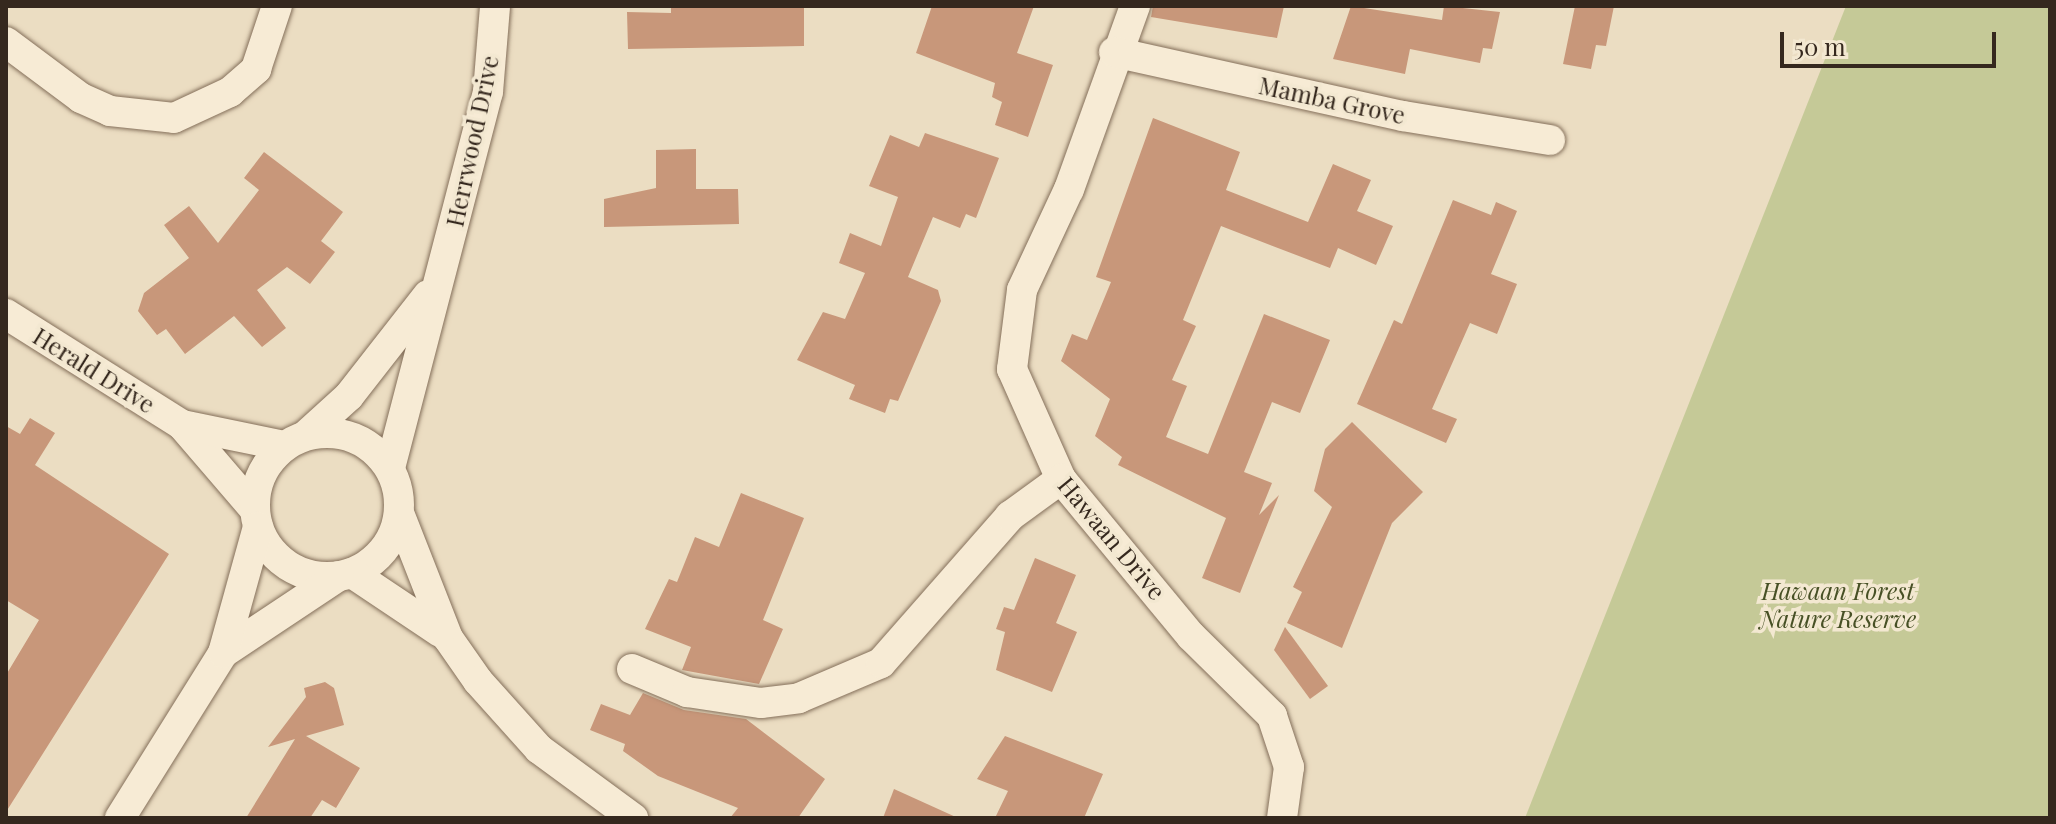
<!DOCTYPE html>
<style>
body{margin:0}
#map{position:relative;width:2056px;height:824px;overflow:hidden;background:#ebddc2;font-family:"Playfair Display",serif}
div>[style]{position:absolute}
.green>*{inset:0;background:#c5c997}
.building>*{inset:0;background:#c8977a}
.roads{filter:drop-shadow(0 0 2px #846f5a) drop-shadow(0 0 2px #846f5a)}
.minor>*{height:30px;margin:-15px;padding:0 15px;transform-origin:15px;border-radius:15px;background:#f7ebd5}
.minor>.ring{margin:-15px;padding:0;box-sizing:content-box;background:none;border:30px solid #f7ebd5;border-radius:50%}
span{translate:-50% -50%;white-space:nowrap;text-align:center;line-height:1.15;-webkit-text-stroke:7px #f3e8d1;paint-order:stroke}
.street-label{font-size:24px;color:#35281e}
.park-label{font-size:24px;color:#475025;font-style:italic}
.frame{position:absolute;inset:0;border:8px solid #35281e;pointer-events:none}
.scale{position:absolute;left:1780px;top:32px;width:216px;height:36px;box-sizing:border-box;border:4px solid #35281e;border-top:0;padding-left:10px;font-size:24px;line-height:28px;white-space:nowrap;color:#35281e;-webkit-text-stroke:6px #f3e8d1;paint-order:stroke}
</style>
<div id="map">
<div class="green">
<i style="clip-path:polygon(1846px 6px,2050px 6px,2050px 818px,1525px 818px)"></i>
</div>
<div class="building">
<i style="clip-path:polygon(671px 6px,804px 7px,804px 46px,628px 49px,627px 12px,671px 13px)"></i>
<i style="clip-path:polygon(932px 6px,1034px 6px,1017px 53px,1053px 65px,1028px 137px,995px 125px,1002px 102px,992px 97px,995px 83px,916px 53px)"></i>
<i style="clip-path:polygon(1153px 6px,1284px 6px,1277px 38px,1151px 17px)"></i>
<i style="clip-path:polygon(1351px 6px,1442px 20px,1444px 6px,1500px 12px,1492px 49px,1483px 48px,1480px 63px,1410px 49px,1405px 74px,1333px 59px)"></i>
<i style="clip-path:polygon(1575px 6px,1614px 6px,1606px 46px,1596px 45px,1591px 69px,1563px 64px)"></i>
<i style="clip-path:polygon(1153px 118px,1240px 152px,1226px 190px,1308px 222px,1333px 164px,1371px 180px,1357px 211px,1393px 226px,1376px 265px,1338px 248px,1330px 268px,1221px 226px,1183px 320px,1196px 326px,1172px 380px,1187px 386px,1166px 437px,1208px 454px,1264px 314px,1330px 340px,1300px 413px,1272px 402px,1244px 472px,1272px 483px,1259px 515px,1279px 495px,1240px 593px,1202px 578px,1226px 518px,1118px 465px,1122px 457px,1095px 436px,1110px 399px,1061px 361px,1072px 334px,1087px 340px,1111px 282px,1096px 277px)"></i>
<i style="clip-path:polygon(925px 133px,999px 158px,976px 218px,966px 214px,960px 228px,933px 217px,908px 277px,938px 290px,941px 301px,898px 401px,890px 399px,885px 413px,849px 399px,855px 385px,797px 360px,823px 312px,845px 319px,865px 273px,839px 263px,850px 233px,881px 246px,898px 197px,869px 186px,890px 135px,919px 147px)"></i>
<i style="clip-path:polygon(696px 149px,696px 189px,738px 189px,739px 224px,604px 227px,604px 199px,656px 188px,656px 150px)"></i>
<i style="clip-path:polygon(264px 152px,343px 212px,321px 241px,335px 252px,310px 284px,287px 267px,257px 290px,286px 328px,262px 347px,234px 316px,185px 354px,166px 329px,157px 335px,138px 311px,144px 293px,189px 258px,164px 225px,189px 206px,218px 243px,259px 190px,244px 178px)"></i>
<i style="clip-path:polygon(1453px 200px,1491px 215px,1496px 202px,1517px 211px,1491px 274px,1517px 284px,1497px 334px,1470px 323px,1432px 409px,1457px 419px,1446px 443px,1357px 404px,1394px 320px,1402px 324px)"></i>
<i style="clip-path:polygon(30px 418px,55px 433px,35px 465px,169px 554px,6px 812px,6px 675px,39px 620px,6px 600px,6px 426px,20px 434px)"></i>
<i style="clip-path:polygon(1352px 422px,1423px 492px,1392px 523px,1342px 648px,1287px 623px,1302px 592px,1293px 587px,1332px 507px,1314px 491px,1325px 449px)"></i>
<i style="clip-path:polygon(741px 493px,804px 518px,763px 620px,783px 629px,759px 684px,682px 670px,691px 647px,645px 629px,669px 579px,677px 582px,695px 537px,719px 547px)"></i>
<i style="clip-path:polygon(1035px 558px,1076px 575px,1056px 623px,1077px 632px,1052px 692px,996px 670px,1005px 632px,996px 629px,1004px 607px,1014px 610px)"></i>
<i style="clip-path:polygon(1285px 627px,1328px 686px,1310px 699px,1274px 650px)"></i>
<i style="clip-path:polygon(325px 682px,334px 688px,344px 725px,306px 736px,360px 768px,336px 808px,322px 800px,310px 818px,246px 818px,295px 739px,268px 747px,306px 697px,304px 688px)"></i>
<i style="clip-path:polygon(643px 693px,684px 710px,746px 719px,825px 779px,798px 818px,730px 818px,738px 808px,658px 776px,623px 751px,625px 744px,590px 730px,601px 704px,630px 715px)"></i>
<i style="clip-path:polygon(1005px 736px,1103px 774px,1084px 818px,995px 818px,1008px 791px,977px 779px)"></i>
<i style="clip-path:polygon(894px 789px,958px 818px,883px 818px)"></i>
</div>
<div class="roads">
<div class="minor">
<i style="left:1135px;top:6px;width:195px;rotate:109.8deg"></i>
<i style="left:1069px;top:189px;width:111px;rotate:115deg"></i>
<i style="left:1022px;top:290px;width:80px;rotate:97.2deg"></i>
<i style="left:1012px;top:369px;width:120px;rotate:66deg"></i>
<i style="left:1061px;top:479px;width:204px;rotate:50.4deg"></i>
<i style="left:1191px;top:636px;width:114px;rotate:44.6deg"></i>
<i style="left:1272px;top:716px;width:54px;rotate:71.6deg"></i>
<i style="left:1289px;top:767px;width:51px;rotate:97.8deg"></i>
<i style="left:6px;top:42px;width:94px;rotate:36.7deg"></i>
<i style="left:81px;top:98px;width:32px;rotate:24deg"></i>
<i style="left:110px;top:111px;width:64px;rotate:6.2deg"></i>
<i style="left:174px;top:118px;width:62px;rotate:-24.9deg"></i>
<i style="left:230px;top:92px;width:35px;rotate:-41deg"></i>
<i style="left:256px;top:69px;width:66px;rotate:-71.6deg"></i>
<i style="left:1114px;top:52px;width:296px;rotate:12.5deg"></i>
<i style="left:1403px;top:116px;width:149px;rotate:9.3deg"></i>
<i style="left:6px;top:314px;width:208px;rotate:32.2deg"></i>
<i style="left:182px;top:425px;width:112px;rotate:49.3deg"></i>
<i style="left:182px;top:425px;width:104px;rotate:11.6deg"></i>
<i class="ring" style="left:255px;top:433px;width:114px;height:114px"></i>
<i style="left:306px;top:435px;width:58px;rotate:-42.2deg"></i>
<i style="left:349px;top:396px;width:128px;rotate:-52deg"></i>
<i style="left:390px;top:468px;width:389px;rotate:-75.4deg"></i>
<i style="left:488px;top:92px;width:86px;rotate:-85.3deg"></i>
<i style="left:399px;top:513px;width:134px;rotate:68.6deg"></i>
<i style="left:448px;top:638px;width:52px;rotate:55.1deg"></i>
<i style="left:478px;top:681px;width:91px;rotate:48.1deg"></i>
<i style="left:539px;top:749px;width:117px;rotate:36.3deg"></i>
<i style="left:352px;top:573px;width:106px;rotate:33.8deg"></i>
<i style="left:223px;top:653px;width:139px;rotate:-33.6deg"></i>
<i style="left:632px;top:669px;width:60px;rotate:22.7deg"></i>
<i style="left:687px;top:692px;width:75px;rotate:8.5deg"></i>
<i style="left:761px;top:703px;width:38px;rotate:-7deg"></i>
<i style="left:799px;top:698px;width:89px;rotate:-23.1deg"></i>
<i style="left:881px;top:663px;width:196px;rotate:-48.7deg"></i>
<i style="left:1010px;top:516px;width:63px;rotate:-36deg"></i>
<i style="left:120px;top:818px;width:195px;rotate:-58deg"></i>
<i style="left:223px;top:653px;width:131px;rotate:-74.5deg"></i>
</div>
</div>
<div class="street-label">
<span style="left:1332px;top:100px;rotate:12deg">Mamba Grove</span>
<span style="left:472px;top:141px;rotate:-78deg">Herrwood Drive</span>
<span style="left:94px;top:370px;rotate:32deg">Herald Drive</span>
<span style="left:1112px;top:538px;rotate:50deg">Hawaan Drive</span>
</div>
<div class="park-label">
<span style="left:1838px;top:605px">Hawaan Forest<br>Nature Reserve</span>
</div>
<div class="frame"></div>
<div class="scale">50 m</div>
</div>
